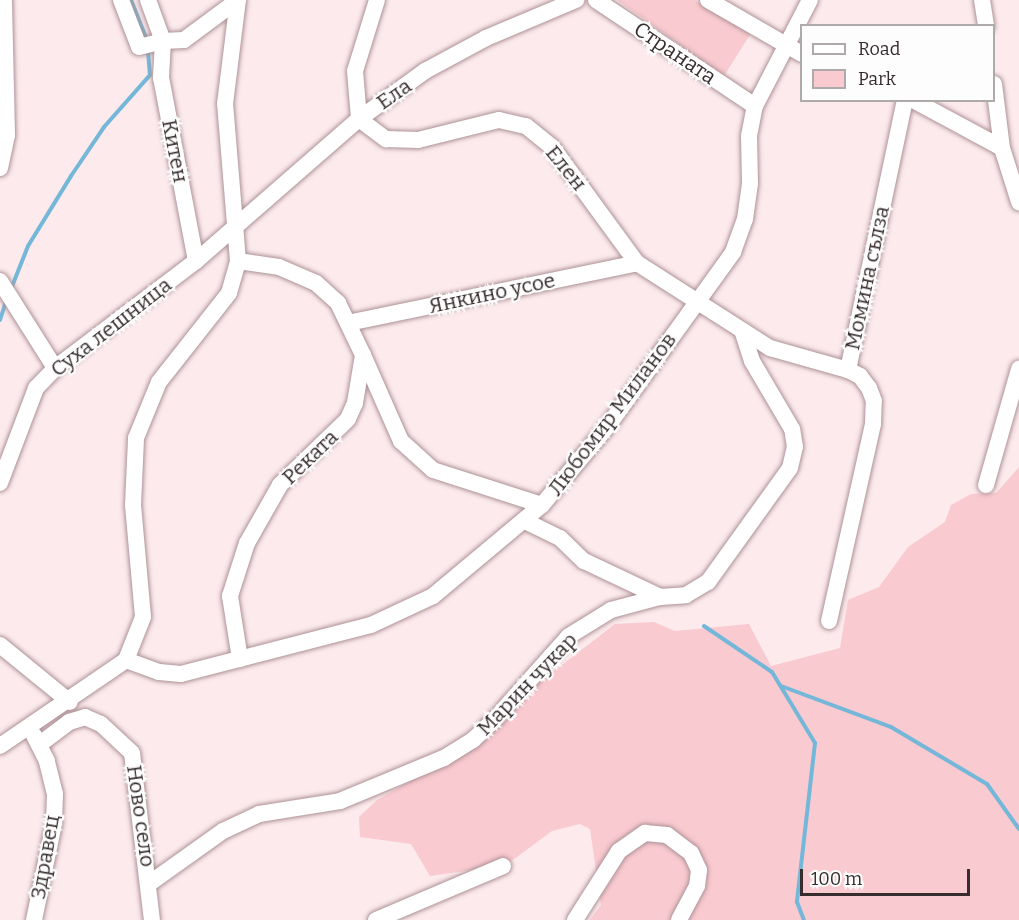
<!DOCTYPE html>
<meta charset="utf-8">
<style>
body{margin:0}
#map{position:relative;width:1019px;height:920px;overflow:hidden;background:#fceaec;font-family:Bitter,serif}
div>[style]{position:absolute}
.green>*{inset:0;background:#f9cad0}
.stream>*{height:4px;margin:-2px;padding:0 2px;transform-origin:2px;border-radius:2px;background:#74b7d8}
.roads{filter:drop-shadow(0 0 2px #ad9296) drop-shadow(0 0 2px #ad9296)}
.minor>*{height:16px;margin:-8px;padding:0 8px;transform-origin:8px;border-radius:8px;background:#fff}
span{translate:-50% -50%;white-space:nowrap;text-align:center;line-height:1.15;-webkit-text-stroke:4.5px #fdfdfd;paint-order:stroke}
.street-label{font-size:21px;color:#372d2e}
.legend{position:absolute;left:800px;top:24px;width:195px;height:78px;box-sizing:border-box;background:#fdfdfd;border:2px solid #aeaaaa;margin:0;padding:8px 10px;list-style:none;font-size:18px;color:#372d2e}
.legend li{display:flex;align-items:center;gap:12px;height:30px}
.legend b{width:30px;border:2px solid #aeaaaa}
.scale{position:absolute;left:800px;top:869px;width:170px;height:27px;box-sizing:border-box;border:3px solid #372d2e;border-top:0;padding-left:8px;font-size:18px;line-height:21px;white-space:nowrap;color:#372d2e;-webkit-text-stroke:4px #fdfdfd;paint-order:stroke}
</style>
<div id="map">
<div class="green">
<i style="clip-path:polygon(617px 0,695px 0,751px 33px,724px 76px)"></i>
<i style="clip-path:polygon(1019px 467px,1019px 920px,590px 920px,601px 905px,590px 829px,580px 824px,552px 831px,506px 865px,430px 876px,411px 844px,360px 837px,359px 817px,377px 800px,472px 746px,524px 694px,615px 624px,654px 622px,675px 631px,749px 624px,771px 666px,840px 648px,848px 600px,879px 587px,908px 547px,945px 522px,951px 505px,971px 494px,996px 493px)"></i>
</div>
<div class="stream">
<i style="left:131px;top:0;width:43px;rotate:68.2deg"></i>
<i style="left:11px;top:289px;width:46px;rotate:-68.4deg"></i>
<i style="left:28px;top:246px;width:82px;rotate:-58.4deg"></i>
<i style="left:71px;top:176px;width:59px;rotate:-56deg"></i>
<i style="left:104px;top:127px;width:69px;rotate:-48.5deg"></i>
<i style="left:150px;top:75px;width:24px;rotate:-95deg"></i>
<i style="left:0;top:320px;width:20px;rotate:-72deg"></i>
<i style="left:704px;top:626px;width:82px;rotate:34.1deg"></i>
<i style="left:772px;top:672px;width:83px;rotate:58.8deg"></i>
<i style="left:815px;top:743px;width:160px;rotate:96.5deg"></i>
<i style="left:797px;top:902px;width:19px;rotate:69deg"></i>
<i style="left:781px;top:686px;width:117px;rotate:20.4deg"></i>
<i style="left:891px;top:727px;width:112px;rotate:30.7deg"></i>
<i style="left:987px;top:784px;width:55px;rotate:54.6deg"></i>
</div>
<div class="roads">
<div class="minor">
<i style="left:121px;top:0;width:50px;rotate:69deg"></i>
<i style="left:139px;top:47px;width:25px;rotate:-14deg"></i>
<i style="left:163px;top:41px;width:44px;rotate:-110.1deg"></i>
<i style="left:377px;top:0;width:74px;rotate:107.2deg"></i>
<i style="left:355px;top:71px;width:48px;rotate:85.2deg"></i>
<i style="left:359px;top:119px;width:34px;rotate:37deg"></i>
<i style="left:386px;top:139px;width:32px;rotate:2deg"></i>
<i style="left:418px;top:140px;width:83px;rotate:-13.9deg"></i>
<i style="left:499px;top:120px;width:28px;rotate:13deg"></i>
<i style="left:526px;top:126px;width:33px;rotate:39deg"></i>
<i style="left:552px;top:147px;width:144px;rotate:53.8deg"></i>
<i style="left:637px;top:263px;width:158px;rotate:32.6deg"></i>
<i style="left:770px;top:348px;width:81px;rotate:15.8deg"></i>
<i style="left:596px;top:0;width:191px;rotate:33.7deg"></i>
<i style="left:708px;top:0;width:108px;rotate:29.9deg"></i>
<i style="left:982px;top:0;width:26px;rotate:81deg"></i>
<i style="left:994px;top:84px;width:64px;rotate:82.9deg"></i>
<i style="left:1002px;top:148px;width:57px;rotate:72.5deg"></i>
<i style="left:913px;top:100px;width:101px;rotate:28.3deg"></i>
<i style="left:0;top:168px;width:34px;rotate:-78deg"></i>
<i style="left:7px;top:135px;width:135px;rotate:-91.3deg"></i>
<i style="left:196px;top:261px;width:186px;rotate:-100.8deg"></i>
<i style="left:161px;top:78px;width:37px;rotate:-87deg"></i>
<i style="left:163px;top:41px;width:21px;rotate:-3deg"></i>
<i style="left:184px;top:40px;width:67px;rotate:-36.5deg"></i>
<i style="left:238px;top:261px;width:41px;rotate:8.3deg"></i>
<i style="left:279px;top:267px;width:40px;rotate:23.4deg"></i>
<i style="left:316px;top:283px;width:30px;rotate:42deg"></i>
<i style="left:338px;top:303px;width:58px;rotate:64.3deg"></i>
<i style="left:363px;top:355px;width:49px;rotate:99.5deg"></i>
<i style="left:355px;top:403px;width:17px;rotate:114deg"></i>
<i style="left:348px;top:419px;width:95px;rotate:135.9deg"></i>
<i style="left:280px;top:485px;width:67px;rotate:119.6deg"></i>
<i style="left:247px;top:543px;width:56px;rotate:107.8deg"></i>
<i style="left:230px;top:596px;width:64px;rotate:81deg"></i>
<i style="left:0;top:281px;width:103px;rotate:57.7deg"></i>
<i style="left:348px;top:323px;width:295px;rotate:-11.7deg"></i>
<i style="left:363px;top:355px;width:94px;rotate:66.2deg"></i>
<i style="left:401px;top:441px;width:43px;rotate:42.2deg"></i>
<i style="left:433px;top:470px;width:114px;rotate:17.8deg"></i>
<i style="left:0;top:483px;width:102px;rotate:-69.2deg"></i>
<i style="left:36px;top:388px;width:28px;rotate:-46deg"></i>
<i style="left:55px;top:368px;width:177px;rotate:-37.2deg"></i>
<i style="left:196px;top:261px;width:216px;rotate:-41.1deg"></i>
<i style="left:359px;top:119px;width:82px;rotate:-36deg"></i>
<i style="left:425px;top:71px;width:69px;rotate:-28.4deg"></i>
<i style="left:486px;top:38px;width:98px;rotate:-22.9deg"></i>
<i style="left:986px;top:485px;width:121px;rotate:-74.1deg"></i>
<i style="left:525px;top:521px;width:39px;rotate:26deg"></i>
<i style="left:560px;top:538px;width:33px;rotate:44deg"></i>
<i style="left:584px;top:561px;width:84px;rotate:25.3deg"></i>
<i style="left:829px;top:621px;width:202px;rotate:-77.4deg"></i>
<i style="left:873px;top:424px;width:23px;rotate:-88deg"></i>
<i style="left:874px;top:401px;width:14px;rotate:-111deg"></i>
<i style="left:869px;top:388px;width:15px;rotate:-127deg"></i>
<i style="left:860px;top:376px;width:13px;rotate:-153deg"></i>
<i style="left:848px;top:370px;width:276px;rotate:-78.1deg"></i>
<i style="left:0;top:645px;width:90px;rotate:39.2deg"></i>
<i style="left:126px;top:660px;width:35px;rotate:20deg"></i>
<i style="left:159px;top:672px;width:22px;rotate:5deg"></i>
<i style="left:181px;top:674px;width:196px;rotate:-14.5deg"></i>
<i style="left:371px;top:625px;width:68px;rotate:-25.1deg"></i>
<i style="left:433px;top:596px;width:142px;rotate:-39.9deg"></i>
<i style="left:542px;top:505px;width:102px;rotate:-50.2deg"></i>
<i style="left:607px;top:427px;width:216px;rotate:-54.2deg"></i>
<i style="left:733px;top:252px;width:35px;rotate:-70deg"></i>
<i style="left:745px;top:219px;width:36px;rotate:-82deg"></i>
<i style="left:750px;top:183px;width:47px;rotate:-91.2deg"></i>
<i style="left:749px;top:136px;width:31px;rotate:-79deg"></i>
<i style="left:755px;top:106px;width:119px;rotate:-62.6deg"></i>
<i style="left:40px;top:744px;width:36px;rotate:-37deg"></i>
<i style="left:69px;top:722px;width:17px;rotate:-17deg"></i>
<i style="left:85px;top:717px;width:17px;rotate:24deg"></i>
<i style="left:101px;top:724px;width:42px;rotate:43.1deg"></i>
<i style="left:132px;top:753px;width:168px;rotate:83.2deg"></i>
<i style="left:0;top:746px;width:153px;rotate:-34.3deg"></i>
<i style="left:126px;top:660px;width:46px;rotate:-68.4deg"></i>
<i style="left:143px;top:617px;width:112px;rotate:-95.1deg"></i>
<i style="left:133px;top:505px;width:67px;rotate:-87.4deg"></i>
<i style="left:136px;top:438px;width:61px;rotate:-67.7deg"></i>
<i style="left:159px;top:382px;width:113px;rotate:-51.8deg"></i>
<i style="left:229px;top:293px;width:33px;rotate:-74deg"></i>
<i style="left:238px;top:261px;width:158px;rotate:-94.7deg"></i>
<i style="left:225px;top:104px;width:105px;rotate:-82.9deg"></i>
<i style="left:150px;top:883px;width:90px;rotate:-35.5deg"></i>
<i style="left:223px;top:831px;width:40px;rotate:-25deg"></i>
<i style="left:259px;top:814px;width:82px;rotate:-9.1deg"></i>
<i style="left:340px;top:801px;width:113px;rotate:-22.5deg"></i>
<i style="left:444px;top:758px;width:34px;rotate:-32deg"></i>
<i style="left:473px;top:740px;width:30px;rotate:-44deg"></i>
<i style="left:495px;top:719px;width:111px;rotate:-48.3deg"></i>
<i style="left:569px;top:636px;width:49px;rotate:-31.8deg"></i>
<i style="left:611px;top:610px;width:51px;rotate:-14.9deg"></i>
<i style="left:660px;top:597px;width:26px;rotate:-4deg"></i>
<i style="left:686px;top:595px;width:26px;rotate:-31deg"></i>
<i style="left:708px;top:582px;width:140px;rotate:-54.3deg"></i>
<i style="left:790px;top:468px;width:22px;rotate:-77deg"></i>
<i style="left:795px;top:447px;width:18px;rotate:-99deg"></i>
<i style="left:792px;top:429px;width:79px;rotate:-120.5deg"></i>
<i style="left:752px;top:361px;width:32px;rotate:-108deg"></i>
<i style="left:34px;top:920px;width:99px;rotate:-78.3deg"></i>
<i style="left:54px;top:823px;width:29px;rotate:-88deg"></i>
<i style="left:55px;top:794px;width:34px;rotate:-104deg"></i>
<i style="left:47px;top:761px;width:29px;rotate:-117deg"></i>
<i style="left:376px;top:920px;width:138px;rotate:-23deg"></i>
<i style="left:575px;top:920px;width:82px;rotate:-57.5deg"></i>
<i style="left:619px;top:851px;width:32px;rotate:-35deg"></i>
<i style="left:645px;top:833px;width:22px;rotate:5deg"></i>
<i style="left:667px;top:835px;width:30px;rotate:37deg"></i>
<i style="left:691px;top:853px;width:19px;rotate:65deg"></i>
<i style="left:699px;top:870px;width:16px;rotate:97deg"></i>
<i style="left:697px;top:886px;width:38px;rotate:118deg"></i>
</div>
</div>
<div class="street-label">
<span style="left:675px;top:53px;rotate:34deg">Страната</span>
<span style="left:394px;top:94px;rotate:-35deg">Ела</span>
<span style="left:175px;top:151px;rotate:79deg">Китен</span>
<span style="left:566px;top:168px;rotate:51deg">Елен</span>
<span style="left:867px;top:278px;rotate:-78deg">Момина сълза</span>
<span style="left:492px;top:293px;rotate:-12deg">Янкино усое</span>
<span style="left:111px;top:327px;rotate:-38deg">Суха лешница</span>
<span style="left:612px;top:414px;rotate:-53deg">Любомир Миланов</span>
<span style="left:310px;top:457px;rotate:-44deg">Реката</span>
<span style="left:527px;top:684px;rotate:-46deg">Марин чукар</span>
<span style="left:141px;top:816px;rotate:82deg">Ново село</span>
<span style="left:45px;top:857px;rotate:-80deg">Здравец</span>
</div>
<ul class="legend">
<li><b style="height:8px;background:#fff"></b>Road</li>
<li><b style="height:16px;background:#f9cad0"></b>Park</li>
</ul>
<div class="scale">100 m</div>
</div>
